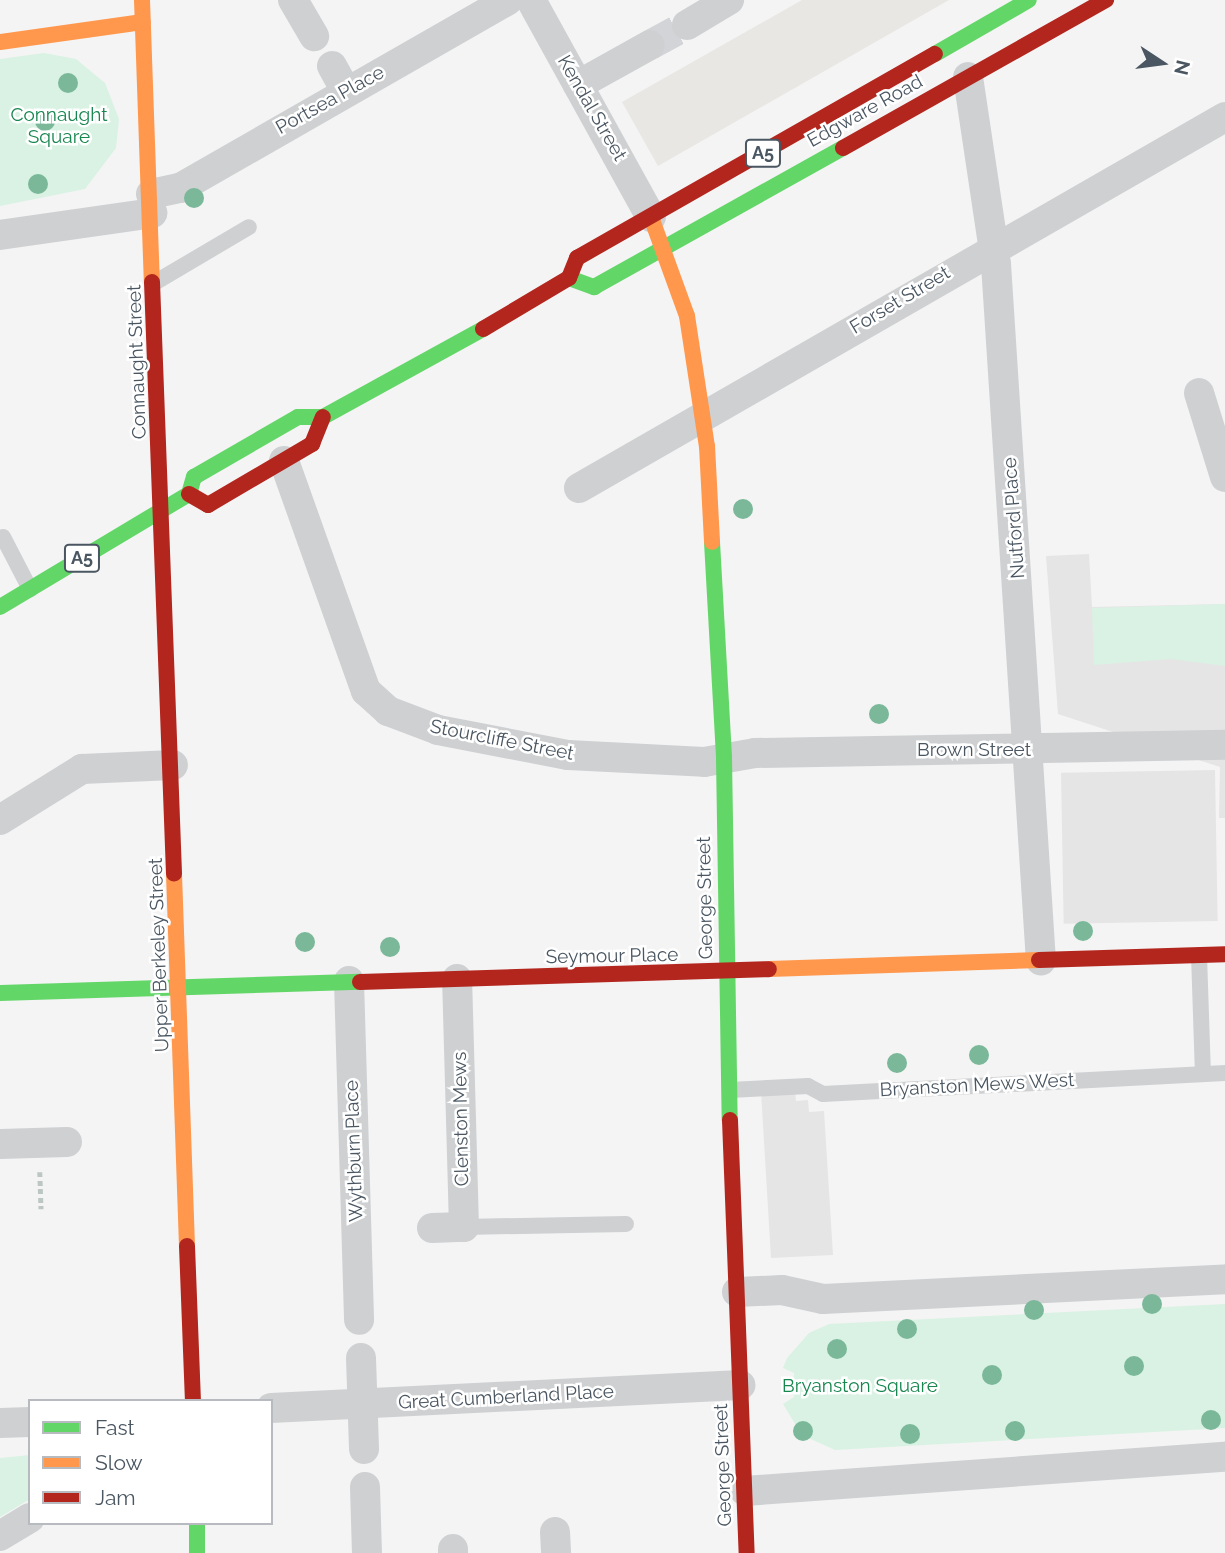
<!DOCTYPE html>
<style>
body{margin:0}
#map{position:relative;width:1225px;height:1553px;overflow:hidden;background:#f4f4f4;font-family:Raleway,sans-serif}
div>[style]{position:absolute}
.commercial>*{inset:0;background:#e8e7e3}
.education>*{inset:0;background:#e6e5e6;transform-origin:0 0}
.green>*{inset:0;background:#d9f2e3}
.street-tunnel>*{height:30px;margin-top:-15px;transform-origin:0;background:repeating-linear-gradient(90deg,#d2d4d7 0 30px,transparent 0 45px)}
.path>*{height:4.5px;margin-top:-2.25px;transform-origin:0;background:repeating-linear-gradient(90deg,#bcc7c4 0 5px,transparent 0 8.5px)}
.lane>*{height:16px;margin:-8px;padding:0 8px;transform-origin:8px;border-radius:8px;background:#ced0d2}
.street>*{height:30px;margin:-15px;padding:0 15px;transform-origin:15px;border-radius:15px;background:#ced0d2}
.fast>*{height:16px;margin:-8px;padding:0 8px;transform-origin:8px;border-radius:8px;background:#63d668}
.slow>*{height:16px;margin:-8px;padding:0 8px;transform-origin:8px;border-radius:8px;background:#ff974d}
.jam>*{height:16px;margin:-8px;padding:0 8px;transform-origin:8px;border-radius:8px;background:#b3261e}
.trees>*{width:20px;height:20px;margin:-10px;border-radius:50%;background:#7ab899}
span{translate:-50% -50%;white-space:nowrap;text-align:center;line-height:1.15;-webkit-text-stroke:5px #fff;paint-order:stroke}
.shield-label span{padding:2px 5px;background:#fff;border:2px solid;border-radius:5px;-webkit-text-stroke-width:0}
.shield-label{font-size:18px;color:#4a5661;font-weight:700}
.street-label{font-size:19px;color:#4a5661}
.park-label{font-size:19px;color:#17864f}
.legend{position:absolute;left:28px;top:1399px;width:245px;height:126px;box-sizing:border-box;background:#fff;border:2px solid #b7bbc0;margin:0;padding:9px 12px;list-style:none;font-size:21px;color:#4a5661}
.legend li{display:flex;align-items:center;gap:14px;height:35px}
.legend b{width:35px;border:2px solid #b7bbc0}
.north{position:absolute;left:1127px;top:28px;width:70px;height:70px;-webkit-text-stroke:5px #fff;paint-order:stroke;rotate:103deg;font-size:19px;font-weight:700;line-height:28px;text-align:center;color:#4a5661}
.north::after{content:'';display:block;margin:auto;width:24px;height:32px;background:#4a5661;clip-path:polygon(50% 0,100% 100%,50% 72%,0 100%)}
</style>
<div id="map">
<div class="commercial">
<i style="clip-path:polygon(802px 0,949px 0,658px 166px,622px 102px)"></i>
</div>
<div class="education">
<i style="clip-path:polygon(1089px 554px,1092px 607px,1225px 604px,1225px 818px,1219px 818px,1220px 767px,1058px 714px,1046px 556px)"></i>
<i style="left:1215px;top:770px;width:151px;height:154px;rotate:89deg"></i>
<i style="clip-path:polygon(795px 1090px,796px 1101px,808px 1100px,809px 1112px,824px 1111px,833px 1255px,771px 1258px,761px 1092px)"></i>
</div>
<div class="green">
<i style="clip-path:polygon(44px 53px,76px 59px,105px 83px,119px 119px,116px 148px,85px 189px,0 206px,0 59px)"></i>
<i style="clip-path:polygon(1225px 604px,1225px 666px,1171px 659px,1094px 665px,1092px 608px)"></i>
<i style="clip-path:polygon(1225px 1304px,1225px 1428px,835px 1450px,802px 1435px,783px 1404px,794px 1397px,794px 1373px,783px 1368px,787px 1358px,809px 1333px,829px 1324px)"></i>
<i style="clip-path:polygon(30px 1455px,30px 1499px,0 1517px,0 1458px)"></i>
</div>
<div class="street-tunnel">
<i style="left:650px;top:45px;width:42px;rotate:-28.4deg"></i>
</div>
<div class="path">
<i style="left:40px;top:1172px;width:37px;rotate:88deg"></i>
</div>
<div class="lane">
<i style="left:154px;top:283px;width:110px;rotate:-30.5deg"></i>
<i style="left:3px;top:537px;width:59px;rotate:62.6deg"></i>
<i style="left:1199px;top:955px;width:119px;rotate:88.1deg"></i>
<i style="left:730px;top:1090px;width:78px;rotate:-2.9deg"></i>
<i style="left:808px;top:1086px;width:17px;rotate:28deg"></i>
<i style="left:823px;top:1094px;width:403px;rotate:-3deg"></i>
<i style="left:464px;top:1227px;width:162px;rotate:-1.1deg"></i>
</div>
<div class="street">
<i style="left:293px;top:0;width:42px;rotate:59.7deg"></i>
<i style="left:531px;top:0;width:248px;rotate:61.1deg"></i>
<i style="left:687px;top:25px;width:49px;rotate:-30.8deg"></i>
<i style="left:332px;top:66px;width:29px;rotate:61deg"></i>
<i style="left:968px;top:77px;width:189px;rotate:81.5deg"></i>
<i style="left:996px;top:264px;width:698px;rotate:86.31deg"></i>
<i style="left:578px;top:85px;width:82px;rotate:-29.1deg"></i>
<i style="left:151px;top:194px;width:30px;rotate:-12deg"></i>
<i style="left:180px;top:188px;width:378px;rotate:-29.8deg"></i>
<i style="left:0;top:235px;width:154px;rotate:-8.2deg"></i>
<i style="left:1199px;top:393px;width:88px;rotate:72.8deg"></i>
<i style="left:284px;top:461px;width:244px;rotate:70.4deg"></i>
<i style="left:366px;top:691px;width:30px;rotate:42deg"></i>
<i style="left:388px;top:711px;width:53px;rotate:20.8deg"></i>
<i style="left:438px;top:730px;width:132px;rotate:10.9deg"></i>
<i style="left:568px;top:755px;width:136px;rotate:2.9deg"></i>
<i style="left:704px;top:762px;width:52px;rotate:-10deg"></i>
<i style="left:755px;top:753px;width:470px;rotate:-1deg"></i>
<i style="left:579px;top:488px;width:745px;rotate:-29.87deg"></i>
<i style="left:0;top:820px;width:97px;rotate:-31.9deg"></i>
<i style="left:82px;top:769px;width:91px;rotate:-2.5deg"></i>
<i style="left:349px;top:981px;width:339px;rotate:88.3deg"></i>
<i style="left:0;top:1144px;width:67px;rotate:-1.7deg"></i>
<i style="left:432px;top:1228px;width:32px;rotate:-2deg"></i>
<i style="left:464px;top:1227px;width:248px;rotate:-91.6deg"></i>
<i style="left:737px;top:1292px;width:45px;rotate:-2.5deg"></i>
<i style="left:782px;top:1290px;width:42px;rotate:12.4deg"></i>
<i style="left:823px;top:1299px;width:402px;rotate:-2.8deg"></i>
<i style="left:361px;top:1358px;width:91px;rotate:88.1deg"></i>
<i style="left:271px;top:1408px;width:470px;rotate:-2.8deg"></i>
<i style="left:0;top:1423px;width:30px;rotate:-2deg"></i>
<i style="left:365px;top:1487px;width:66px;rotate:88.3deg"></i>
<i style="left:745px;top:1491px;width:481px;rotate:-4.1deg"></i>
<i style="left:555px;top:1532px;width:21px;rotate:87deg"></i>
<i style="left:0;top:1536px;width:35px;rotate:-31deg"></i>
<i style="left:453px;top:1549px;width:4px;rotate:90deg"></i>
</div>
<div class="fast">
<i style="left:935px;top:54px;width:108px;rotate:-29.9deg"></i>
<i style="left:569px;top:278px;width:27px;rotate:20deg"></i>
<i style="left:594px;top:287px;width:285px;rotate:-29.2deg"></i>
<i style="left:712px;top:542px;width:216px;rotate:86.8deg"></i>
<i style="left:724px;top:758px;width:362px;rotate:89.1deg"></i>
<i style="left:0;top:607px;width:220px;rotate:-30.9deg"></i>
<i style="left:189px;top:494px;width:18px;rotate:-74deg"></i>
<i style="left:194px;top:477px;width:120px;rotate:-30deg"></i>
<i style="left:298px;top:417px;width:25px"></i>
<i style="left:323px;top:417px;width:183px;rotate:-28.8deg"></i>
<i style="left:0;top:993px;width:360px;rotate:-1.8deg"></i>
<i style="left:197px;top:1523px;width:30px;rotate:90deg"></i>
</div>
<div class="slow">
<i style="left:142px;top:0;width:282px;rotate:88deg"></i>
<i style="left:0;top:42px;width:144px;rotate:-8deg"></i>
<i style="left:651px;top:217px;width:105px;rotate:70deg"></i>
<i style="left:687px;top:316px;width:132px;rotate:81.3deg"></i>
<i style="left:707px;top:446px;width:96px;rotate:87deg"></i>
<i style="left:174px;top:874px;width:372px;rotate:88deg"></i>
<i style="left:769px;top:969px;width:270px;rotate:-1.9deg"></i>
</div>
<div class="jam">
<i style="left:843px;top:148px;width:302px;rotate:-29.4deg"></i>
<i style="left:152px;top:282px;width:592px;rotate:87.87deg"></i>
<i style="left:483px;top:329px;width:100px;rotate:-30.7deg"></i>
<i style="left:569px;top:278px;width:22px;rotate:-68deg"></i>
<i style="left:577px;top:258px;width:412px;rotate:-29.7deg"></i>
<i style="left:189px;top:494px;width:22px;rotate:30deg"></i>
<i style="left:208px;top:505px;width:121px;rotate:-30.4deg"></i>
<i style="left:312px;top:444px;width:29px;rotate:-68deg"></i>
<i style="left:1039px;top:960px;width:186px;rotate:-1.8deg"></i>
<i style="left:360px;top:982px;width:409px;rotate:-1.8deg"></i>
<i style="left:730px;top:1120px;width:433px;rotate:87.8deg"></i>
<i style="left:187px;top:1246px;width:155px;rotate:87.8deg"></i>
</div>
<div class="trees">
<i style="left:68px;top:83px"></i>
<i style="left:45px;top:121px"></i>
<i style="left:38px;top:184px"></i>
<i style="left:194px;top:198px"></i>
<i style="left:743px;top:509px"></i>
<i style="left:879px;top:714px"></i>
<i style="left:1083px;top:931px"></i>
<i style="left:305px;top:942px"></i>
<i style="left:390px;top:947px"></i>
<i style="left:979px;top:1055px"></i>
<i style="left:897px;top:1063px"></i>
<i style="left:1152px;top:1304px"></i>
<i style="left:1034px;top:1310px"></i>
<i style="left:907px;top:1329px"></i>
<i style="left:837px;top:1349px"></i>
<i style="left:1134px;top:1366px"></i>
<i style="left:992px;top:1375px"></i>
<i style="left:1211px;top:1420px"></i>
<i style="left:803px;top:1431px"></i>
<i style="left:1015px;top:1431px"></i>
<i style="left:910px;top:1434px"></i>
</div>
<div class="shield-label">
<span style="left:763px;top:153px">A5</span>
<span style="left:82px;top:558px">A5</span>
</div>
<div class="street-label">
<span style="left:330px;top:100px;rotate:-29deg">Portsea Place</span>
<span style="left:592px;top:108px;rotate:60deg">Kendal Street</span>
<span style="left:865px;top:111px;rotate:-29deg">Edgware Road</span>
<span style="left:900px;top:300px;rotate:-31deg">Forset Street</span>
<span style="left:137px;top:362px;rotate:-92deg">Connaught Street</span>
<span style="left:1014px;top:518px;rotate:-94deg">Nutford Place</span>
<span style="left:502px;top:740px;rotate:11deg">Stourcliffe Street</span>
<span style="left:974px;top:750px">Brown Street</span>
<span style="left:705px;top:898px;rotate:-91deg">George Street</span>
<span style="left:159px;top:955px;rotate:-92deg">Upper Berkeley Street</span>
<span style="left:612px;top:956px;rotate:-1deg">Seymour Place</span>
<span style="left:977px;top:1085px;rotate:-3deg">Bryanston Mews West</span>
<span style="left:461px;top:1119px;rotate:-91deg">Clenston Mews</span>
<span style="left:354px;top:1151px;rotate:-92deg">Wythburn Place</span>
<span style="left:506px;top:1397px;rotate:-3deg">Great Cumberland Place</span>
<span style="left:723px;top:1465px;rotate:-92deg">George Street</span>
</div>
<div class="park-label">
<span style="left:59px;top:126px">Connaught<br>Square</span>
<span style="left:860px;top:1386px">Bryanston Square</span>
</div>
<ul class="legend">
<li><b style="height:9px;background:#63d668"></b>Fast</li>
<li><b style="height:9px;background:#ff974d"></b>Slow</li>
<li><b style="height:9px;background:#b3261e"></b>Jam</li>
</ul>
<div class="north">N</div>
</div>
